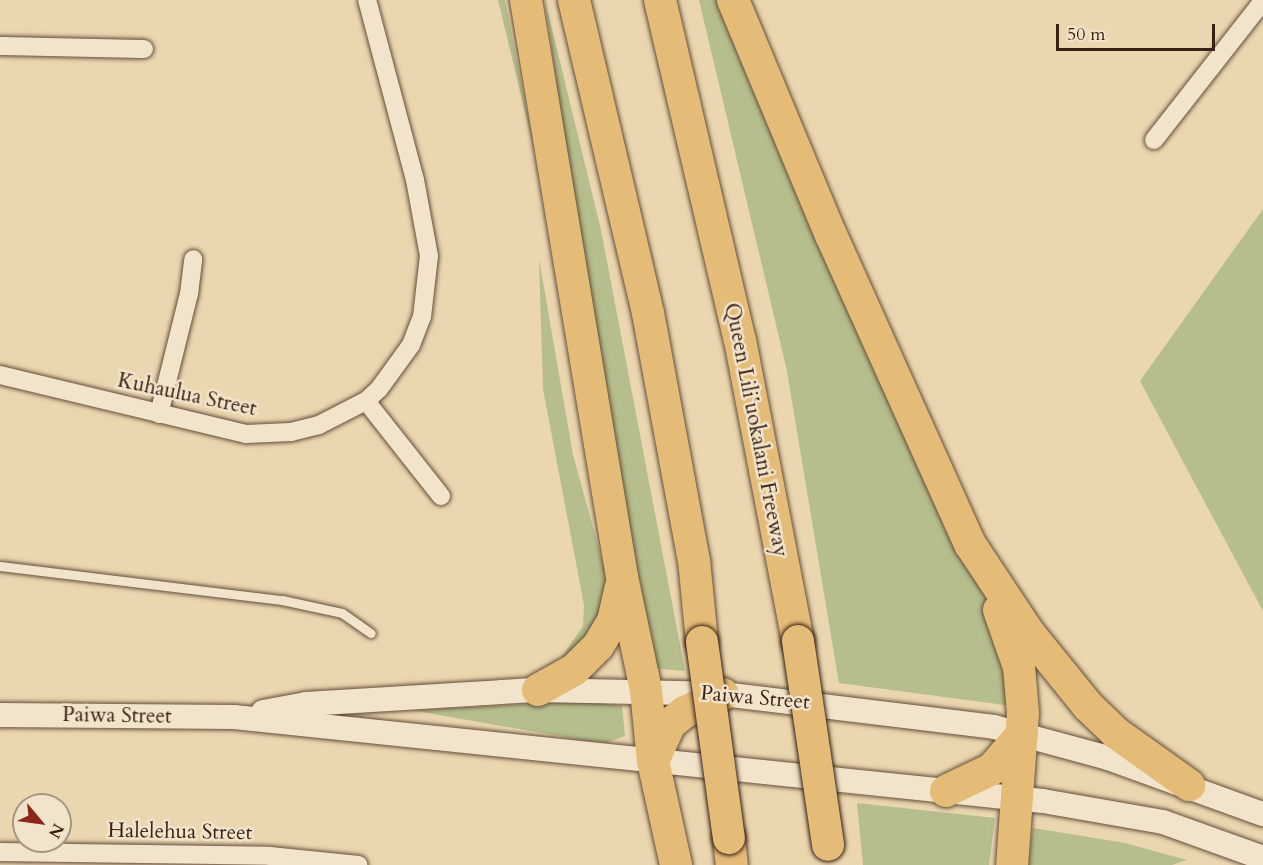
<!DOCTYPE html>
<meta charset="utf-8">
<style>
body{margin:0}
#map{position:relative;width:1263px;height:865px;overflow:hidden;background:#ead6af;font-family:Cardo,serif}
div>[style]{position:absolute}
.green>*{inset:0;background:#b5be8c}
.roads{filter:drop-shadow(0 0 2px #644e3a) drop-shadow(0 0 2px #644e3a)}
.service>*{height:9px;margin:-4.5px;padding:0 4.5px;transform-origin:4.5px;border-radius:4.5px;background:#f1e4cb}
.minor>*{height:18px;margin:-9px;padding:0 9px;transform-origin:9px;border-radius:9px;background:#f1e4cb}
.secondary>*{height:24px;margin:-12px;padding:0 12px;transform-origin:12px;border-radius:12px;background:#f1e4cb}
.motorway>*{height:32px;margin:-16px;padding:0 16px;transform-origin:16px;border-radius:16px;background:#e5bb78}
.bridges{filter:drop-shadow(0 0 2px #382113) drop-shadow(0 0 2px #382113)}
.motorway-bridge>*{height:32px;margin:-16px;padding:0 16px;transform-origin:16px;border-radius:16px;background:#e5bb78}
span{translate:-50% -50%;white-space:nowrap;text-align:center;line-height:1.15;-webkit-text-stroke:5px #f1e4cb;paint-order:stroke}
.street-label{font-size:21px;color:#382113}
.north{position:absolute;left:12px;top:793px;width:60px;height:60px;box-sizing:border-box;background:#f1e4cb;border:2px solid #a79681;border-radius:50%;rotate:119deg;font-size:16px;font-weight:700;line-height:24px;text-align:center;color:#382113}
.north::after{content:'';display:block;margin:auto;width:21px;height:27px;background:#8f2418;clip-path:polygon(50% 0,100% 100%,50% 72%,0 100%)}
.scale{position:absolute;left:1056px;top:24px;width:159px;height:27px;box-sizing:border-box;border:3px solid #382113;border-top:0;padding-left:8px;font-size:18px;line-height:21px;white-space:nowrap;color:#382113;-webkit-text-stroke:4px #f1e4cb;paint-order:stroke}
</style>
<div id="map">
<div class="green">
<i style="clip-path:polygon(498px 0,505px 0,535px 154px)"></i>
<i style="clip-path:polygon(545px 0,601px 230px,685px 671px,649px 668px,647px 619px,589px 312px)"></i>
<i style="clip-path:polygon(699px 0,725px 0,923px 463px,991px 609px,1012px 706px,839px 683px,787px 371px)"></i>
<i style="clip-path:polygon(1263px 209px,1263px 611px,1140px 381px)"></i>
<i style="clip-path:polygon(539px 259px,573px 455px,609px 585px,606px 607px,578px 647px,561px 658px,583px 626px,584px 605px,543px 389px)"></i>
<i style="clip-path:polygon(589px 701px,622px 706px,625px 736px,605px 743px,587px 741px,411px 710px)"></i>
<i style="clip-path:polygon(857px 803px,995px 818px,989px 865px,863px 865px)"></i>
<i style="clip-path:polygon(1033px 828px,1125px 843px,1187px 860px,1172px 865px,1028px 865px)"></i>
</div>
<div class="roads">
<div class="service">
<i style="left:0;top:566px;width:284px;rotate:6.9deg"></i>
<i style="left:282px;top:600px;width:61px;rotate:12.2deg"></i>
<i style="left:342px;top:613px;width:35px;rotate:35deg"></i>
</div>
<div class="minor">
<i style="left:0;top:46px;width:144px;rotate:1.2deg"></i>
<i style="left:1154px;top:140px;width:177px;rotate:-51.9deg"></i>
<i style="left:0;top:375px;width:253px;rotate:13.5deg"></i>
<i style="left:246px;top:434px;width:45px;rotate:-2.5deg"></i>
<i style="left:291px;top:432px;width:29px;rotate:-14deg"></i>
<i style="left:319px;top:425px;width:53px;rotate:-27.1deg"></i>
<i style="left:366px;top:401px;width:18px;rotate:-43deg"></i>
<i style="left:379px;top:389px;width:54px;rotate:-54deg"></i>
<i style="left:411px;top:345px;width:30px;rotate:-69deg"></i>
<i style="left:422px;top:317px;width:61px;rotate:-83.5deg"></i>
<i style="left:429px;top:256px;width:77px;rotate:-100.4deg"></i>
<i style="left:415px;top:180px;width:186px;rotate:-104.9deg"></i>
<i style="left:366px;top:401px;width:121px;rotate:51.7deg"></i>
<i style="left:159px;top:414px;width:124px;rotate:-76deg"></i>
<i style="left:189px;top:294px;width:35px;rotate:-83deg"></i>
<i style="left:0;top:852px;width:270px;rotate:0.8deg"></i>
<i style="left:270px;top:856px;width:89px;rotate:5.8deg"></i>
</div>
<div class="secondary">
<i style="left:263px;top:712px;width:44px;rotate:-10.5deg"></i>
<i style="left:306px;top:704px;width:232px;rotate:-3.5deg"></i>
<i style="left:538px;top:690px;width:185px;rotate:1.2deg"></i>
<i style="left:723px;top:694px;width:273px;rotate:6.9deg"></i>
<i style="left:994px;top:727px;width:118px;rotate:15.2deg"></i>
<i style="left:1108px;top:758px;width:165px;rotate:19.9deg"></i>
<i style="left:0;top:715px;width:234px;rotate:0.5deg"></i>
<i style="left:234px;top:717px;width:813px;rotate:5.93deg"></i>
<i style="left:1043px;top:801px;width:122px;rotate:9.9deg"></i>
<i style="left:1163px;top:822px;width:106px;rotate:19.8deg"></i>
</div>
<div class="motorway">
<i style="left:526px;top:0;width:585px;rotate:80.55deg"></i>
<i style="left:622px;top:577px;width:116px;rotate:78deg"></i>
<i style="left:646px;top:690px;width:71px;rotate:84.4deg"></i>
<i style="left:653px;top:761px;width:107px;rotate:77.5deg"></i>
<i style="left:574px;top:0;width:322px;rotate:76.7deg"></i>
<i style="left:648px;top:313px;width:251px;rotate:79.5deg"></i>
<i style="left:694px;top:560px;width:82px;rotate:84.4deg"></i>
<i style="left:660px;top:0;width:349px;rotate:76.8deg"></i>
<i style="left:740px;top:340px;width:307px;rotate:79.1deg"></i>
<i style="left:733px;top:0;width:255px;rotate:67.4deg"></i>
<i style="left:831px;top:235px;width:339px;rotate:65.8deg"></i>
<i style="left:970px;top:544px;width:107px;rotate:56.5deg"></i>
<i style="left:1029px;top:633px;width:94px;rotate:51.1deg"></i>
<i style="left:1088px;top:706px;width:39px;rotate:44deg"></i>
<i style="left:1116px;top:733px;width:90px;rotate:35.5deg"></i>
<i style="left:999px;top:610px;width:60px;rotate:70.7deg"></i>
<i style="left:1019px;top:667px;width:46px;rotate:85deg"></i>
<i style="left:1023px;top:713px;width:152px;rotate:94.1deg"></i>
<i style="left:538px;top:690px;width:41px;rotate:-29.1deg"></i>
<i style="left:574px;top:670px;width:34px;rotate:-45deg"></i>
<i style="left:598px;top:646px;width:29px;rotate:-59deg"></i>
<i style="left:613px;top:621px;width:35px;rotate:-77deg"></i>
<i style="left:653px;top:761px;width:41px;rotate:-65.3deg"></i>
<i style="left:670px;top:724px;width:19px;rotate:-39deg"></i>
<i style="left:685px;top:712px;width:42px;rotate:-25.3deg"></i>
<i style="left:946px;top:791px;width:51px;rotate:-25.6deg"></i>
<i style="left:992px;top:769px;width:46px;rotate:-49.4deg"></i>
<i style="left:729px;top:838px;width:27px;rotate:84deg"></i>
</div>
</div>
<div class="bridges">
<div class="motorway-bridge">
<i style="left:798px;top:641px;width:206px;rotate:81.6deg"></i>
<i style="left:702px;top:642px;width:198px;rotate:82.2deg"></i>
</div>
</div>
<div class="street-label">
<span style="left:187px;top:395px;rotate:12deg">Kuhaulua Street</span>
<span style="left:756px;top:430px;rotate:79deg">Queen Liliʻuokalani Freeway</span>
<span style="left:755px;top:698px;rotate:5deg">Paiwa Street</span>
<span style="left:117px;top:716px;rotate:1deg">Paiwa Street</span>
<span style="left:180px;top:832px;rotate:1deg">Halelehua Street</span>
</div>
<div class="north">N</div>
<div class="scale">50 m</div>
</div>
